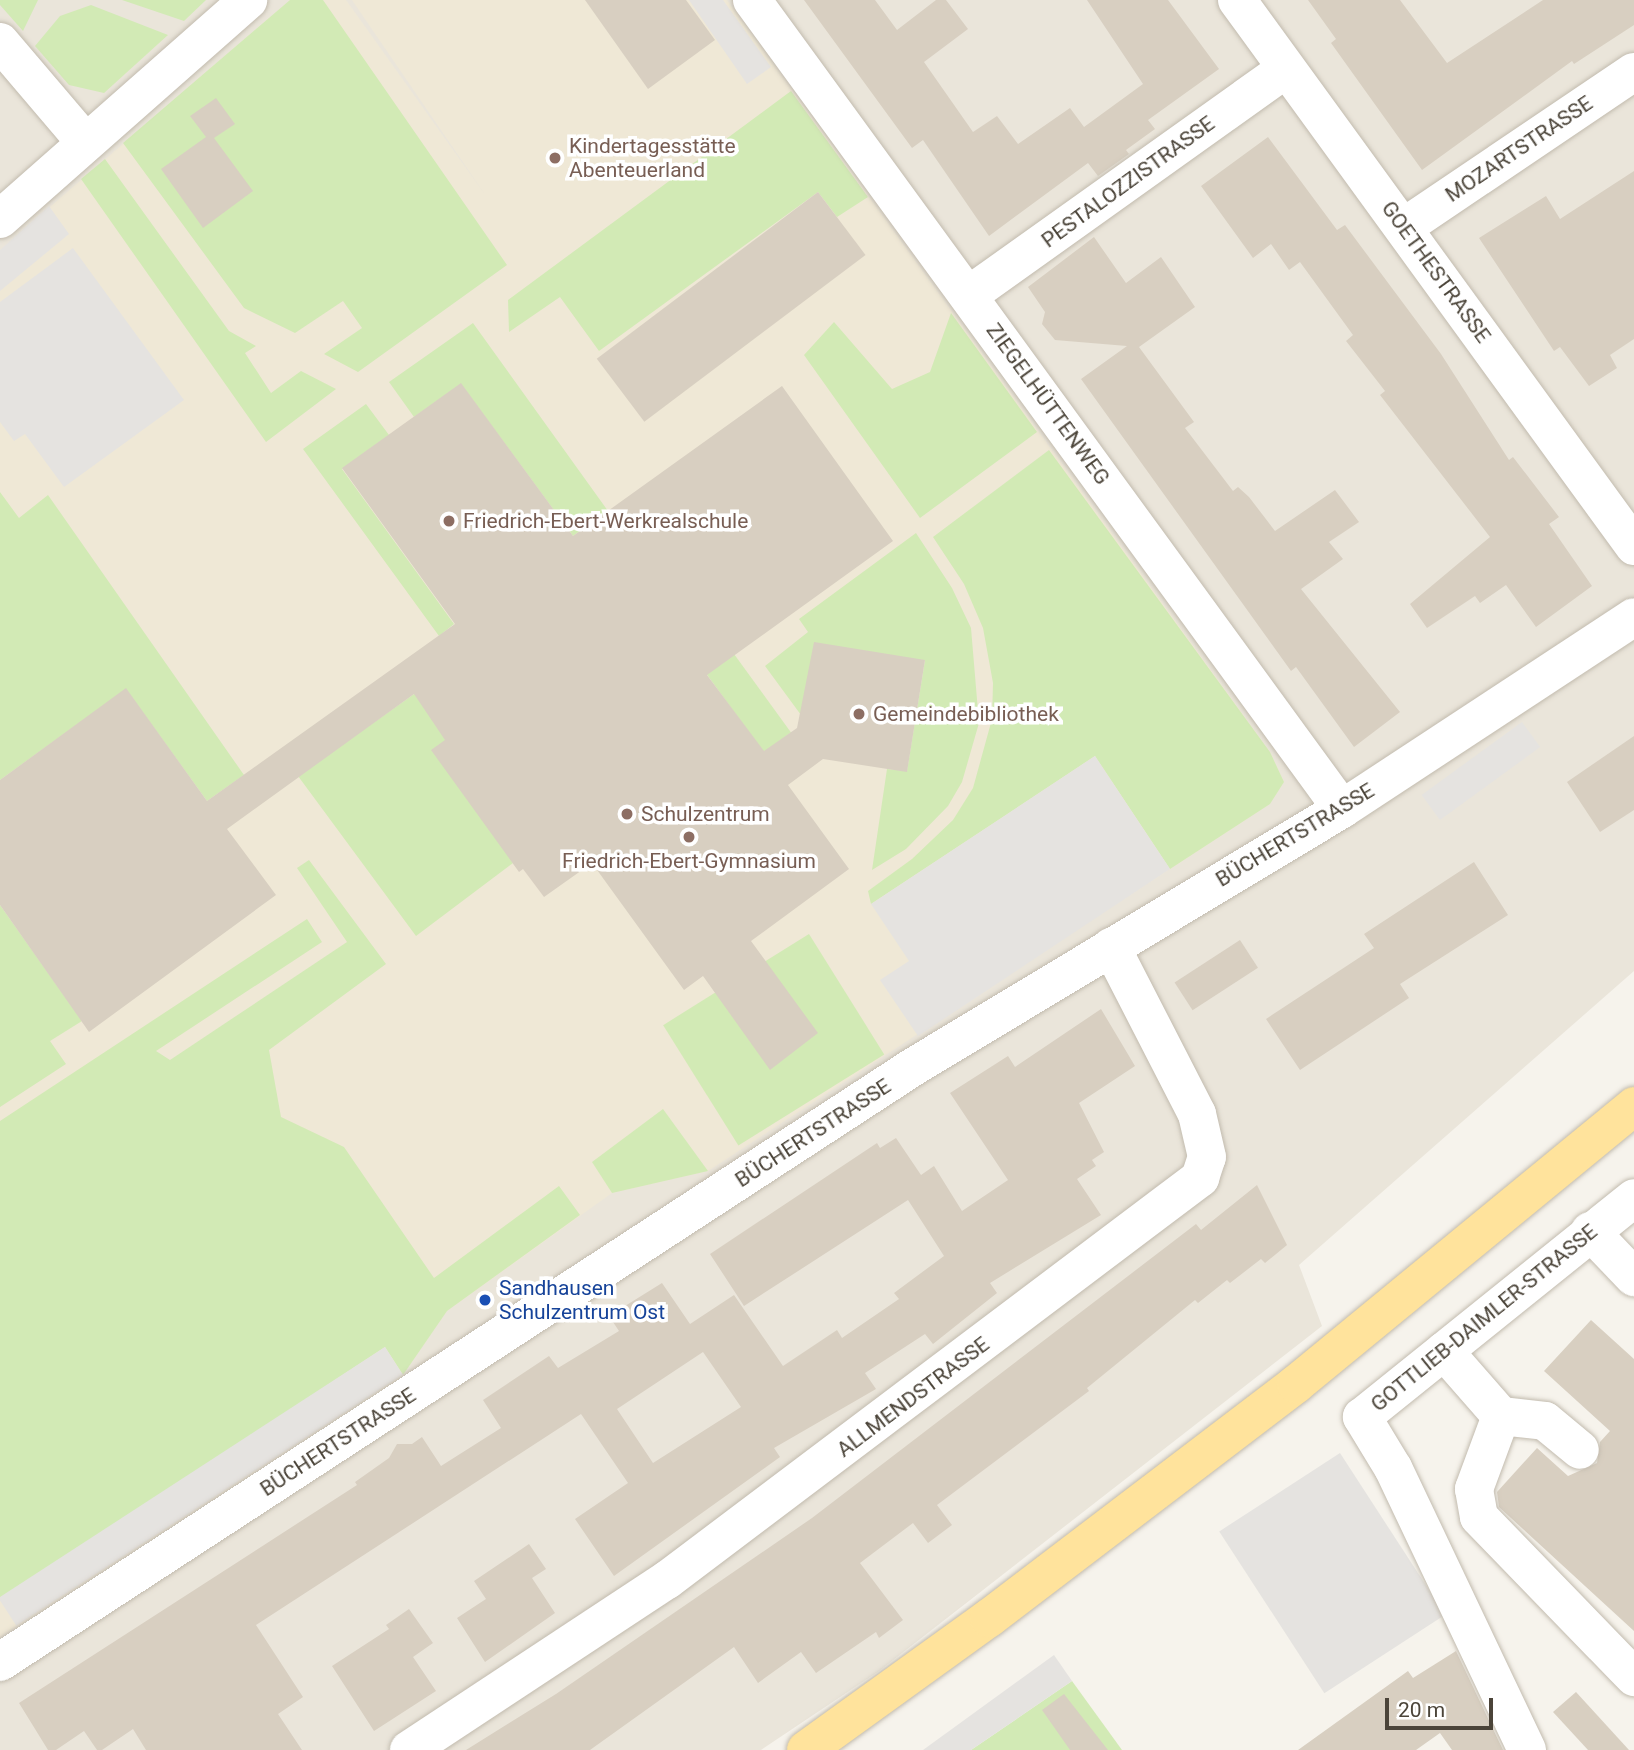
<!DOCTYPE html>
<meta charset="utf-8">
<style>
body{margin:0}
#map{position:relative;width:1634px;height:1750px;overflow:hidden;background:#f6f3ec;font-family:Roboto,sans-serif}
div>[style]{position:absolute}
.residential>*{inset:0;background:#eae5da}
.education>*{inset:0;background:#efe8d6}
.green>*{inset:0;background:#d2eab5;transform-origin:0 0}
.parking>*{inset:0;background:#e5e3e0;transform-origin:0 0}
.building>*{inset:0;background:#d8cfc1;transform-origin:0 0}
.roads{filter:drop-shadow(0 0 2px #c2bbae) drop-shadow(0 0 2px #c2bbae)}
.minor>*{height:38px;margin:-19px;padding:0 19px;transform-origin:19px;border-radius:19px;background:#fff}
.major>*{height:38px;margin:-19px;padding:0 19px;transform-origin:19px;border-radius:19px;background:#ffe39c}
.dots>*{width:19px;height:19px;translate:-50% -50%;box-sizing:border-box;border:4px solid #fff;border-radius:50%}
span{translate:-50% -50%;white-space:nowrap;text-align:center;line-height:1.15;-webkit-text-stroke:7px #fff;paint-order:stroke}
.education-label{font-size:21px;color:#785e54}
.left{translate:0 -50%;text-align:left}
.street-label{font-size:21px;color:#4b4439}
.transit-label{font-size:21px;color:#164399}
.scale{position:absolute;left:1385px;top:1698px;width:108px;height:32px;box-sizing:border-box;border:4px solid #4b4439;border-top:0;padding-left:9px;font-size:21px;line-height:24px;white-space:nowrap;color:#4b4439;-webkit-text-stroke:5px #fff;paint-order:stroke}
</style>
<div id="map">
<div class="residential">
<i style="clip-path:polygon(0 0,1634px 0,1634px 971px,1299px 1265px,1322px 1326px,879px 1671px,761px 1750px,0 1750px)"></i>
</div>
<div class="education">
<i style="clip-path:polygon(290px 0,346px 0,486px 196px,352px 0,727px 0,1270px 752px,1284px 782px,1270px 804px,708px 1171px,612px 1193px,447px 1311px,403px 1375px,0 1637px,0 250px)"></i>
</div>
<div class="green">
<i style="clip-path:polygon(0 0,38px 0,23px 31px,0 5px)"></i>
<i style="clip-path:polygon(122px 0,206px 0,184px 21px)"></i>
<i style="clip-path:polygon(290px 0,323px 0,507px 265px,358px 372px,324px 354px,362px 328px,343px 301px,295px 333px,244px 308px,123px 143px)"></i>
<i style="clip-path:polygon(91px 5px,168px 35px,104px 93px,69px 85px,35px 46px,60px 16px)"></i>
<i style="clip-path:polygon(791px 91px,868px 197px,837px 217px,818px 192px,599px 351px,560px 297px,509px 332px,508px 300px)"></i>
<i style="clip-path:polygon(105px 159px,229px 331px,256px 346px,245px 353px,271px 393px,301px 371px,336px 389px,266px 442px,81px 179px)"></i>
<i style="clip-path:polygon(951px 313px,1037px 432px,920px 518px,804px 355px,834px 322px,892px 389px,930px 372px)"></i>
<i style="clip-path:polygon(473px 323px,608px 511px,573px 536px,461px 384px,414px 417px,389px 382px)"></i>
<i style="clip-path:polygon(366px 404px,389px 435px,342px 469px,454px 624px,439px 636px,303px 449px)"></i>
<i style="clip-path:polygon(1049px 450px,1270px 752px,1284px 782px,1270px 804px,1170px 869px,1095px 756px,871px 904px,868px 891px,912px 859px,953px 820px,973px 788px,992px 719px,993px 683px,983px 628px,964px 584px,933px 537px)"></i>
<i style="clip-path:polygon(0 492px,19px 518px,48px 495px,244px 775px,207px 801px,126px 689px,0 780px)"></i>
<i style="clip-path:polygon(916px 533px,952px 588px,971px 628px,979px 723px,962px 782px,948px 806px,906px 849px,872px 870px,887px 769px,907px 771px,925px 660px,801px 715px,765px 666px,808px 632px,799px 619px)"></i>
<i style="left:734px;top:654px;width:97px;height:34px;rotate:54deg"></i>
<i style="clip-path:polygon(441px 675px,445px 740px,513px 863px,416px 936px,298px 776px)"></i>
<i style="clip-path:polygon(309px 860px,386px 964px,269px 1050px,281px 1117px,344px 1147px,434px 1278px,559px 1186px,580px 1215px,447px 1311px,403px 1375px,385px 1347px,0 1601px,0 1121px,307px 919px,322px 942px,156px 1051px,170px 1060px,347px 942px,297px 868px)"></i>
<i style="clip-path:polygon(0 905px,82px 1021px,50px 1041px,66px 1064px,0 1107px)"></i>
<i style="left:809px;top:934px;width:142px;height:172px;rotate:58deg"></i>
<i style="clip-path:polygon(663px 1109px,708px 1171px,612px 1193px,592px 1162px)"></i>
<i style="clip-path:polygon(1072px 1681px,1122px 1750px,971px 1750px)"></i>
</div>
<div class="parking">
<i style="clip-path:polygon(689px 0,723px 0,771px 67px,747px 84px)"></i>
<i style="clip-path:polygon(49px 206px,69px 234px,0 291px,0 250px)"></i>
<i style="clip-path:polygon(73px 248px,184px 400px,64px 487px,25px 434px,14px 441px,0 422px,0 302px)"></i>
<i style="left:1522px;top:722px;width:31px;height:124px;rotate:54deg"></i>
<i style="clip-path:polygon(1095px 756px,1170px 869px,918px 1036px,880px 980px,909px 961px,871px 904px)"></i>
<i style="left:385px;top:1347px;width:33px;height:461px;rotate:57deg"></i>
<i style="left:1340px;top:1453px;width:193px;height:144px;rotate:57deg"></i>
<i style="clip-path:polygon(1054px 1655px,1072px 1681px,971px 1750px,923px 1750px)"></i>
</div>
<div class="building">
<i style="clip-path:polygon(585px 0,686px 0,715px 40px,648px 89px)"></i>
<i style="clip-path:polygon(804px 0,875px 0,897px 30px,936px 0,946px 0,968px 29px,924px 62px,973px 132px,997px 116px,1018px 144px,1070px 108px,1084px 127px,1143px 84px,1087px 0,1168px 0,1219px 69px,1148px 120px,1155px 129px,1126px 150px,1129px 154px,1098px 176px,1088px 163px,989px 236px,923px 140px,912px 148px)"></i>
<i style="clip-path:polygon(1308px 0,1400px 0,1447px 63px,1543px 0,1634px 0,1634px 25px,1574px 64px,1572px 61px,1422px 170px,1331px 43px,1336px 39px)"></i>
<i style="clip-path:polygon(216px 98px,235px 124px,214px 138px,253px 191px,203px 228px,161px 169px,206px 137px,190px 116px)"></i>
<i style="clip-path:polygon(1268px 137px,1337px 230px,1345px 225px,1441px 354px,1509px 460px,1513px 457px,1559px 517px,1549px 524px,1592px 586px,1536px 627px,1506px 585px,1480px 603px,1475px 596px,1427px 628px,1410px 604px,1490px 537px,1380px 395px,1385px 391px,1346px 341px,1353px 335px,1300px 262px,1289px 270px,1271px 244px,1253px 258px,1201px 186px)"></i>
<i style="clip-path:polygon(1634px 171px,1634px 339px,1610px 355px,1617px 368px,1589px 386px,1560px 347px,1554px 351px,1479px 238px,1546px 196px,1560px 219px)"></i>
<i style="left:818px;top:192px;width:79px;height:277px;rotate:53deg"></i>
<i style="clip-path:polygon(1094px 237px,1126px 283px,1161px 257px,1195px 307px,1139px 347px,1194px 422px,1185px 428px,1233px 491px,1238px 487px,1249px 497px,1275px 531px,1335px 490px,1359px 522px,1329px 542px,1343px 559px,1301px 589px,1400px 712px,1354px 747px,1296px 667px,1291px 671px,1081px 379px,1127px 346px,1055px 340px,1042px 324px,1045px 312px,1028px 287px)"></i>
<i style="clip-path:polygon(461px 383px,573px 536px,782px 386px,893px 541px,707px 675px,764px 751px,797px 728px,814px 642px,925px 660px,907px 772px,823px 759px,788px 785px,849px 869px,751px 941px,818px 1033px,770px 1070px,703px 976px,684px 990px,592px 863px,544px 897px,523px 869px,519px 872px,431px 750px,445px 740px,414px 694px,227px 829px,276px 895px,89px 1032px,0 905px,0 780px,126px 688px,207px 801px,455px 624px,342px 468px)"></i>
<i style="clip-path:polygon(1634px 736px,1634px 810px,1600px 832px,1567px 782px)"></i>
<i style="clip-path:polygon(1474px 862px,1508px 915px,1400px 984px,1409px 998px,1300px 1070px,1266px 1019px,1374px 948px,1364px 934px)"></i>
<i style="left:1240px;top:940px;width:33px;height:78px;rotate:57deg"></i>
<i style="clip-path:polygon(evenodd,1101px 1009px,1135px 1066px,1079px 1103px,1104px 1152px,1092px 1160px,1096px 1166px,1077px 1179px,1101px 1215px,990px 1283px,997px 1293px,933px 1344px,925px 1334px,865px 1373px,876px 1389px,774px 1448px,780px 1457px,614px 1576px,575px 1519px,628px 1483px,581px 1414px,256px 1625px,303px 1697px,278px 1714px,302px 1750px,146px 1750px,133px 1729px,102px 1750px,97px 1750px,84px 1731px,56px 1750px,48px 1750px,19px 1703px,357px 1485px,355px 1482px,389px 1458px,397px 1444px,412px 1444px,422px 1437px,441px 1466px,501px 1428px,483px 1400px,549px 1356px,558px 1368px,619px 1331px,609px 1316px,662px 1283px,690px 1324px,734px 1295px,783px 1366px,837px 1330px,842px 1338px,899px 1299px,894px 1293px,944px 1256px,908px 1200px,744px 1306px,710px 1254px,877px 1143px,880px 1148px,896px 1138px,921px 1175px,934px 1166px,962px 1211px,1008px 1180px,950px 1093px,1008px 1056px,1015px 1067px,1101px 1009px,703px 1352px,741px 1407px,653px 1463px,617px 1409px,703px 1352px)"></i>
<i style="clip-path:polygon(1257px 1185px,1287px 1245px,1265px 1263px,1261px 1259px,1230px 1283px,1227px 1280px,1198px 1303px,1195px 1300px,1087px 1388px,1089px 1391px,937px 1505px,952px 1525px,928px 1543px,913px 1523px,860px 1563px,903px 1620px,879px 1638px,876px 1632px,816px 1673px,801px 1652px,758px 1683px,734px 1647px,590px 1750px,466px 1750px,556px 1694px,812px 1518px,1196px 1224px,1201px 1230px)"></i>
<i style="clip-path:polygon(1591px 1320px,1634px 1359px,1634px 1631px,1499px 1507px,1497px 1492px,1537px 1448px,1568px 1476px,1597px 1463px,1600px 1442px,1610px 1431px,1544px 1371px)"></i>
<i style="clip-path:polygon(529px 1544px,546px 1569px,532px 1578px,555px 1613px,485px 1662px,457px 1618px,486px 1599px,474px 1581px)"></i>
<i style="clip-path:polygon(409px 1609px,433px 1643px,413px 1657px,436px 1691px,374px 1731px,332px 1666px,389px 1629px,386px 1625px)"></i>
<i style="clip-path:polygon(1456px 1651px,1503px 1750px,1452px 1750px,1440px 1733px,1416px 1750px,1298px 1750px,1408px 1671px,1413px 1678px)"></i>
<i style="clip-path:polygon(1576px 1692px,1629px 1750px,1588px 1750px,1553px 1712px)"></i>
<i style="clip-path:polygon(1064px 1694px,1108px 1750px,1070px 1750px,1042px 1710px)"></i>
</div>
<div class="roads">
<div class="minor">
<i style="left:752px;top:0;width:1001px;rotate:53.9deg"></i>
<i style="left:1237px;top:0;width:675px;rotate:53.98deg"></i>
<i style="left:0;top:42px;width:131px;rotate:49.6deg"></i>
<i style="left:0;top:219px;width:331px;rotate:-41.4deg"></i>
<i style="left:1404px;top:227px;width:277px;rotate:-34deg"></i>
<i style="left:969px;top:295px;width:389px;rotate:-35.5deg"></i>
<i style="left:1590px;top:1231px;width:64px;rotate:46.3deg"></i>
<i style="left:1444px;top:1351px;width:86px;rotate:48.8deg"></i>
<i style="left:1501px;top:1416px;width:44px;rotate:6.5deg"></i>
<i style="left:1545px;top:1421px;width:45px;rotate:39.6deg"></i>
<i style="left:1501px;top:1416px;width:78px;rotate:110.3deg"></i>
<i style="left:1474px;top:1489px;width:28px;rotate:80deg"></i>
<i style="left:1479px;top:1517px;width:223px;rotate:45.9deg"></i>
<i style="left:0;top:1662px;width:1090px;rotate:-33.09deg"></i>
<i style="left:913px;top:1067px;width:501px;rotate:-31.02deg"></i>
<i style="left:1342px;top:809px;width:349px;rotate:-33.3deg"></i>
<i style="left:409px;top:1750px;width:309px;rotate:-33.4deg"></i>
<i style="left:667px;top:1580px;width:668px;rotate:-37.02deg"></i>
<i style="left:1200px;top:1178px;width:22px;rotate:-72deg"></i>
<i style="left:1207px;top:1157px;width:44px;rotate:-103.1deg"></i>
<i style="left:1197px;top:1114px;width:188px;rotate:-117.2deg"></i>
<i style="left:1527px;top:1750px;width:312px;rotate:-115.4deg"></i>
<i style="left:1393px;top:1468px;width:60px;rotate:-121.3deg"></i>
<i style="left:1362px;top:1417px;width:349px;rotate:-38.8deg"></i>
</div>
<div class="major">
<i style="left:806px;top:1750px;width:226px;rotate:-35.8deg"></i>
<i style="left:989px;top:1618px;width:386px;rotate:-37.3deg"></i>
<i style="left:1296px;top:1384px;width:438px;rotate:-39.4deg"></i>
</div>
</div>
<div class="dots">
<i style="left:555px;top:158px;background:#8d6e63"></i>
<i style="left:449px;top:521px;background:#8d6e63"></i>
<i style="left:859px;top:714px;background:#8d6e63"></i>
<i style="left:627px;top:814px;background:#8d6e63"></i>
<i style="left:689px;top:837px;background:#8d6e63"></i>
<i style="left:485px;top:1300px;background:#1a4fb4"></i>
</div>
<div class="education-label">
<span class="left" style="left:569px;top:158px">Kindertagesstätte<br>Abenteuerland</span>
<span class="left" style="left:463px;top:521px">Friedrich-Ebert-Werkrealschule</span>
<span class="left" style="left:873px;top:714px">Gemeindebibliothek</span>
<span class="left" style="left:641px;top:814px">Schulzentrum</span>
<span style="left:689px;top:861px">Friedrich-Ebert-Gymnasium</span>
</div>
<div class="street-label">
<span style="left:1519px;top:149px;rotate:-34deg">MOZARTSTRASSE</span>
<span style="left:1128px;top:182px;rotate:-36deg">PESTALOZZISTRASSE</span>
<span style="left:1436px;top:272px;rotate:54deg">GOETHESTRASSE</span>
<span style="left:1048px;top:404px;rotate:54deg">ZIEGELHÜTTENWEG</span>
<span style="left:1295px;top:835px;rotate:-31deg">BÜCHERTSTRASSE</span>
<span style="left:813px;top:1133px;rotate:-33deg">BÜCHERTSTRASSE</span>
<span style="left:1484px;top:1318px;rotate:-39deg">GOTTLIEB-DAIMLER-STRASSE</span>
<span style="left:913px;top:1397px;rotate:-37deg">ALLMENDSTRASSE</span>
<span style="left:338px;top:1442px;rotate:-33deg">BÜCHERTSTRASSE</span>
</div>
<div class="transit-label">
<span class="left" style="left:499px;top:1300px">Sandhausen<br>Schulzentrum Ost</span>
</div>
<div class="scale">20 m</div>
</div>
